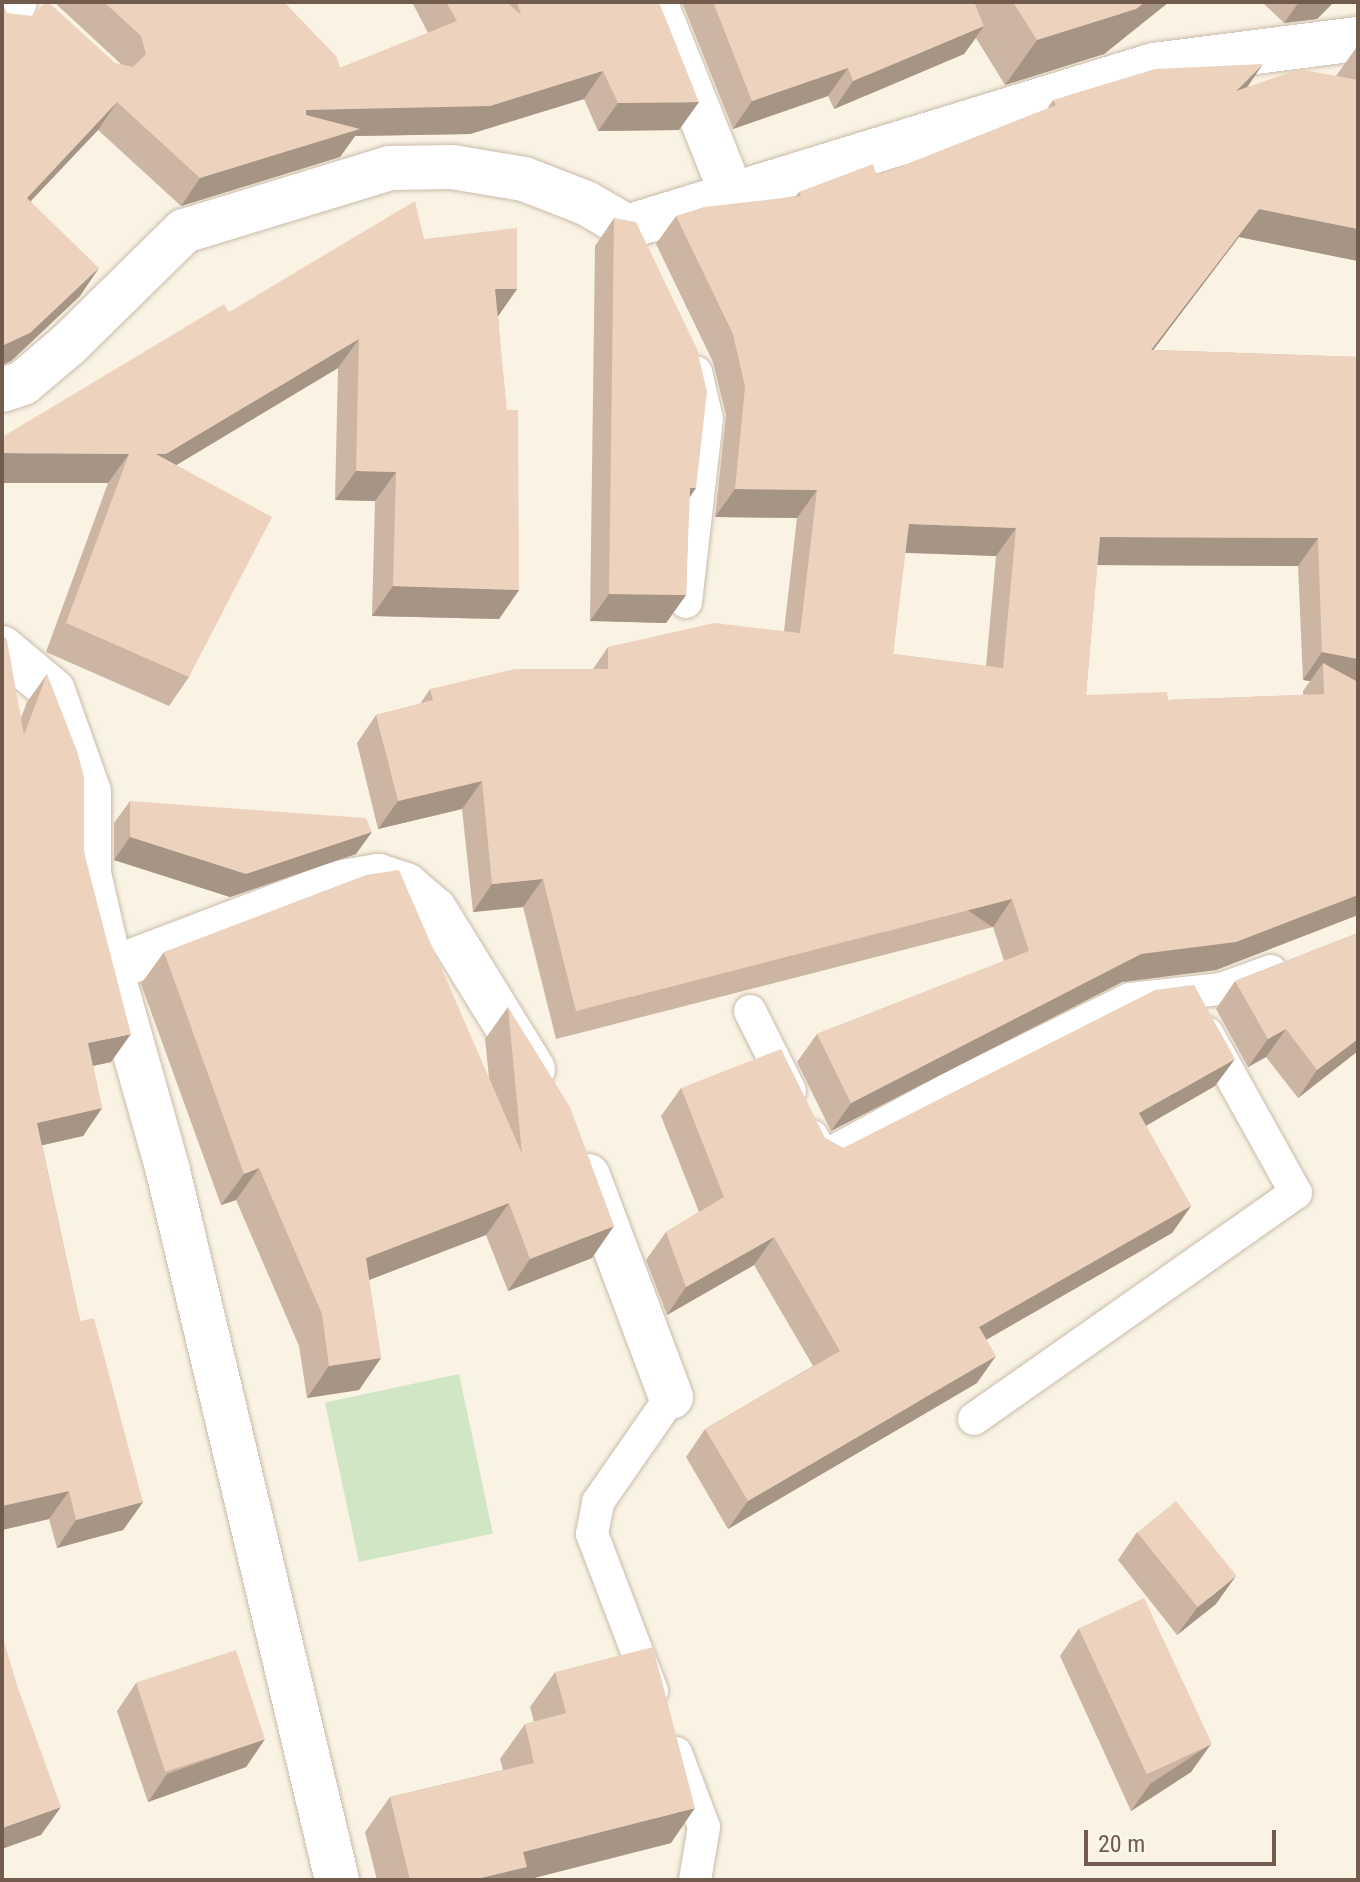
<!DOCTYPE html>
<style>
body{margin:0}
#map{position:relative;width:1360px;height:1882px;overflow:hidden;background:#faf3e4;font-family:"Roboto Condensed",sans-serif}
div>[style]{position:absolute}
.green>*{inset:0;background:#d0e6c4;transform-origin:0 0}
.roads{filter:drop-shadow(0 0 2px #cabbab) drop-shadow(0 0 2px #cabbab)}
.lane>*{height:32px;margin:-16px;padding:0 16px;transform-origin:16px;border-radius:16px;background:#fff}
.street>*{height:44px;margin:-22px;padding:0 22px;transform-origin:22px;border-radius:22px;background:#fff}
.secondary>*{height:44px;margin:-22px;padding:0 22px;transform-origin:22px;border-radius:22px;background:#fff}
.wall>*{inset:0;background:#ccb5a3}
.shaded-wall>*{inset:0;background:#a69485;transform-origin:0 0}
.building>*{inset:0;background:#edd3be;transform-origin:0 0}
span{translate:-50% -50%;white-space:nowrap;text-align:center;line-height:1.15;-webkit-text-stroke:7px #fdf7e9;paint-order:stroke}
.frame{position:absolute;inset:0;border:4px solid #705b4c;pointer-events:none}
.scale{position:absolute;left:1084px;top:1830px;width:192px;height:36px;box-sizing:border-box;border:4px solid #705b4c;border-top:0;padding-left:10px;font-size:24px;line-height:28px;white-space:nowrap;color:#705b4c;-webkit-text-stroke:6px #fdf7e9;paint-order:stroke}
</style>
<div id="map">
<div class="green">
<i style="left:459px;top:1374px;width:163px;height:137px;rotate:78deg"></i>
</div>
<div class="roads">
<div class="lane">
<i style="left:686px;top:602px;width:184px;rotate:-83.5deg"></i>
<i style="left:707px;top:419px;width:48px;rotate:-103.2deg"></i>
<i style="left:750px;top:1011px;width:89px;rotate:63.4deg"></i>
<i style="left:812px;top:1136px;width:24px;rotate:62deg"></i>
<i style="left:823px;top:1157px;width:157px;rotate:-28.5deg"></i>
<i style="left:961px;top:1082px;width:188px;rotate:-26.2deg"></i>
<i style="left:1130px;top:999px;width:92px;rotate:-6.3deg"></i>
<i style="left:1221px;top:989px;width:53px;rotate:-19.8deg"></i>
<i style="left:974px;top:1419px;width:393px;rotate:-35.1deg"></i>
<i style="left:1296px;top:1193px;width:183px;rotate:-119.1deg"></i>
<i style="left:652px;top:1691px;width:168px;rotate:-110.9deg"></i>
<i style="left:592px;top:1534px;width:33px;rotate:-79deg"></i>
<i style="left:598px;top:1502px;width:128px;rotate:-55.2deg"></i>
<i style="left:676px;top:1753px;width:79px;rotate:69.3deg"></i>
<i style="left:704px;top:1827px;width:54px;rotate:99.6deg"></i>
</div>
<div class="street">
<i style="left:655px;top:2px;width:210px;rotate:68.2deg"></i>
<i style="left:2px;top:390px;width:22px;rotate:-18deg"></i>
<i style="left:23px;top:383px;width:59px;rotate:-40.2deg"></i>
<i style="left:68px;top:345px;width:163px;rotate:-44.5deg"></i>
<i style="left:184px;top:231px;width:215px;rotate:-17deg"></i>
<i style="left:390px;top:168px;width:62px;rotate:-0.9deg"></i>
<i style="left:452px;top:167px;width:73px;rotate:9.5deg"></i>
<i style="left:524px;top:179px;width:66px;rotate:21.2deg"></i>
<i style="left:586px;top:203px;width:48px;rotate:30.3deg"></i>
<i style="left:627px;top:227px;width:551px;rotate:-17.09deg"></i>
<i style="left:1154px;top:65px;width:206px;rotate:-7.3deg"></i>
<i style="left:2px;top:648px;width:67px;rotate:40.1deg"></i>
<i style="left:53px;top:691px;width:107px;rotate:70.4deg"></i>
<i style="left:89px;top:792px;width:82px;rotate:90deg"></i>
<i style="left:89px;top:874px;width:98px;rotate:77deg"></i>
<i style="left:111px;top:969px;width:210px;rotate:74.2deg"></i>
<i style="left:168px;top:1171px;width:729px;rotate:76.59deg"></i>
<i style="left:111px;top:969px;width:242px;rotate:-20.8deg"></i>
<i style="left:337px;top:883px;width:42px;rotate:-9.7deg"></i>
<i style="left:378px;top:876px;width:29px;rotate:18deg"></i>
<i style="left:406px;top:885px;width:38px;rotate:41deg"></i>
<i style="left:435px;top:910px;width:187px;rotate:58.4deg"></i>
<i style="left:588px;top:1176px;width:236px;rotate:69.4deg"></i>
</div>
<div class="secondary">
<i style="left:2px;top:21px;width:23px;rotate:-56deg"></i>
</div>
</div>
<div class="wall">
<i style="clip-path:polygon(54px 2px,284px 2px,340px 68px,428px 33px,412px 2px,659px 2px,679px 130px,598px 131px,584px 99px,470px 134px,355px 136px,340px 157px,181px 206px,98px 130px,31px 201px,80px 296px,11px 361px,2px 365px,2px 3px,7px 13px,115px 63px,122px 65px)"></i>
<i style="clip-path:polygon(682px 2px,1169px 2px,1104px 54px,1005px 85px,976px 38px,964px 54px,834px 109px,828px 96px,733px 129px)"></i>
<i style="clip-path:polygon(1262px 2px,1334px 2px,1317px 19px,1284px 23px)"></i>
<i style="clip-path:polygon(evenodd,1358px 47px,1358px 261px,1239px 237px,1153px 350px,1358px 357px,1358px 915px,1216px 970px,1122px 982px,831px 1131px,797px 1062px,817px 1034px,1004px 961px,993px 927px,556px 1039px,523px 907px,473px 912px,462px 809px,378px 829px,357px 743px,376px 715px,420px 704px,430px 689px,593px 669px,608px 647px,784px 631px,797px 518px,715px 517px,726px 415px,713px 362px,656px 244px,676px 216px,796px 196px,799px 192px,877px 176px,1047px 109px,1053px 100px,1247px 87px,1336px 76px,1356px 48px,1358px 47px,905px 553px,996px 556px,986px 666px,893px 654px,905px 553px,1358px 47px,1097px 565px,1298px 566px,1303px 680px,1310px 681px,1303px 691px,1303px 695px,1168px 700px,1086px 695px,1097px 565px)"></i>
<i style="clip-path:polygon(614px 218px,689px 498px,686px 595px,666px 623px,590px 621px,595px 246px)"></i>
<i style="clip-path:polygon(424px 239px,517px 289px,498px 316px,519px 590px,499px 619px,372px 616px,375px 501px,335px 500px,338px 368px,176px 465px,189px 677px,169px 706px,46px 652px,108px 483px,2px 483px,229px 312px)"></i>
<i style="clip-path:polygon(2px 634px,21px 718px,27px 702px,47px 674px,84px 852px,111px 1062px,93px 1066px,102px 1108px,83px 1136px,42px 1145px,80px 1321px,143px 1502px,123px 1530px,57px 1548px,49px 1519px,2px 1530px)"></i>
<i style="clip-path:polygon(130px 801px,356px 854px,230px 897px,114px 860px,114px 823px)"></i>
<i style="clip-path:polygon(1358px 933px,1358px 1051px,1298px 1098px,1266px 1057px,1248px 1067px,1216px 1009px,1235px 981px)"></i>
<i style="clip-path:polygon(164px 952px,489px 1078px,485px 1039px,508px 1007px,592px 1258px,508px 1291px,486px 1235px,369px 1280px,381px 1358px,359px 1390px,307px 1398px,299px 1346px,236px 1200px,221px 1205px,141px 984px)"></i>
<i style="clip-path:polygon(1215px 1086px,1146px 1126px,1191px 1206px,1172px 1233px,986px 1339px,977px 1383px,728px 1529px,686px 1457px,705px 1429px,813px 1366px,754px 1265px,667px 1315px,646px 1260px,666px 1232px,699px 1212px,661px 1116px,681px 1088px,825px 1138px,843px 1148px)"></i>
<i style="clip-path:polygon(1137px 1532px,1216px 1604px,1177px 1635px,1118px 1560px)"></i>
<i style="clip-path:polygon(1079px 1628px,1211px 1744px,1191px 1772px,1131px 1811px,1060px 1656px)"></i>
<i style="clip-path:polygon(555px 1672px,671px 1843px,526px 1880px,377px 1880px,365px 1832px,390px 1797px,503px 1770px,500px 1759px,525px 1724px,534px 1722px,530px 1707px)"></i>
<i style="clip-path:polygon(136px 1683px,265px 1739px,246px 1767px,148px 1802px,117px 1711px)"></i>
</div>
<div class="shaded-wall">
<i style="clip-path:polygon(1145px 2px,1169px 2px,1104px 54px,1005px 85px,1037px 40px)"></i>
<i style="clip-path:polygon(1299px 2px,1334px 2px,1317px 19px,1284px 23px)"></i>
<i style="clip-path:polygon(984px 26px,964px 54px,834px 109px,853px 81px)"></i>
<i style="clip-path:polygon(1263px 64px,1244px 92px,1236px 91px)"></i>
<i style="clip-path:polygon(848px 68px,828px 96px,733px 129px,752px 101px)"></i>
<i style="clip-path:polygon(603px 71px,584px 99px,470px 134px,355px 136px,340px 157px,181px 206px,200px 178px,287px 138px,306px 110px)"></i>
<i style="clip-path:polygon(117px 102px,98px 130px,7px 226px,27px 198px)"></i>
<i style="clip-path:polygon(699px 102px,679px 130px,598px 131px,618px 103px)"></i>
<i style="clip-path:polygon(1259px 209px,1358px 229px,1358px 261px,1239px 237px,1132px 378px,1151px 350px)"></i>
<i style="clip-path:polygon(99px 268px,80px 296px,11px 361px,2px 365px,2px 347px,4px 345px)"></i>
<i style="clip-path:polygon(495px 289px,517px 289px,496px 319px)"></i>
<i style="clip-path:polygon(359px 339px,338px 368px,145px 484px,156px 454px)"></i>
<i style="clip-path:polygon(2px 453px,129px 454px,108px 483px,2px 483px)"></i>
<i style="clip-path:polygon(356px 471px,396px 472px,375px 501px,335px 500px)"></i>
<i style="clip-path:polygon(690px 488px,696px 488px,677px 516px)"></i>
<i style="clip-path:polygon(735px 489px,817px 490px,797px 518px,715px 517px)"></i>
<i style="clip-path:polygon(909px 524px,1016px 528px,996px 556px,889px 552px)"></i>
<i style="clip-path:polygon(1100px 537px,1318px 538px,1298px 566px,1080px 565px)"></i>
<i style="clip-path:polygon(393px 586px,519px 590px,499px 619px,372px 616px)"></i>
<i style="clip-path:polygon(609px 594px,686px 595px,666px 623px,590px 621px)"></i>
<i style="clip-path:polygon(1322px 652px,1358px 659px,1358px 692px,1323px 663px,1310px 681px,1303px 680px)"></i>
<i style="clip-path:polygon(482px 781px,462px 809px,378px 829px,398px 801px)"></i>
<i style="clip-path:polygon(372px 832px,356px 854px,230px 897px,114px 860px,130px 837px)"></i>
<i style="clip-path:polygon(543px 879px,523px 907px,473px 912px,492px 884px)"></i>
<i style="clip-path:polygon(1358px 895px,1358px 915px,1216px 970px,1122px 982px,831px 1131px,851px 1103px,1141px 954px)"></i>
<i style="left:1012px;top:899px;width:34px;height:450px;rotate:124deg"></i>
<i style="clip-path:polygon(1286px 1029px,1266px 1057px,1248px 1067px,1268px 1039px)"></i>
<i style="clip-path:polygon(131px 1034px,111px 1062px,68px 1071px,88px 1043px)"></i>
<i style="clip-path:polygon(1358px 1039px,1358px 1051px,1298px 1098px,1317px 1070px)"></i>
<i style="clip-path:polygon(1235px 1059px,1215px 1086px,1119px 1141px,1139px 1113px)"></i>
<i style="clip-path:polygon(102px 1108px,83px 1136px,17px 1151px,37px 1123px)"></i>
<i style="clip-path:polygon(259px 1168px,236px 1200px,221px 1205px,244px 1174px)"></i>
<i style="clip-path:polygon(509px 1203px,486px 1235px,343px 1290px,366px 1258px)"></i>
<i style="clip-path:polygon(1191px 1206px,1172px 1233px,960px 1355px,979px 1327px)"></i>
<i style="clip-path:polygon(614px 1226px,592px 1258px,508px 1291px,530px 1259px)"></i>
<i style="clip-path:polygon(774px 1237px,754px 1265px,667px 1315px,686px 1287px)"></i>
<i style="clip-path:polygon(996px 1356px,977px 1383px,728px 1529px,748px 1501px)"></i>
<i style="clip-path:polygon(381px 1358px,359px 1390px,307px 1398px,329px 1366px)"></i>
<i style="clip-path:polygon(69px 1491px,49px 1519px,2px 1530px,2px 1506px)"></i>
<i style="clip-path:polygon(143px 1502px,123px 1530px,57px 1548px,76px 1520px)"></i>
<i style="clip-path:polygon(1236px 1576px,1216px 1604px,1177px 1635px,1197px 1608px)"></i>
<i style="clip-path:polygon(265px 1739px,246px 1767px,148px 1802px,167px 1774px)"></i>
<i style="clip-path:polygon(1211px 1744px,1191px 1772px,1131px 1811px,1150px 1784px)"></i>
<i style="clip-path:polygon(61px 1807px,41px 1835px,2px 1849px,2px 1828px)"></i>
<i style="clip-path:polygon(695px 1808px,671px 1843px,526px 1880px,473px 1880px,523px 1852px)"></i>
</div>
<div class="building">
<i style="clip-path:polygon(45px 2px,48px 2px,115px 63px,133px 67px,146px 54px,141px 36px,104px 2px,284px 2px,337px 57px,340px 68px,457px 21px,446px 2px,507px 2px,521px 15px,517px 2px,659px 2px,699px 102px,618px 103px,603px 71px,490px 106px,306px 110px,306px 115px,360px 129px,200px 178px,117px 102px,27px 198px,99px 268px,30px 333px,4px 345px,2px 353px,2px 3px,7px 13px,32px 16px)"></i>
<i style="clip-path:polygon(713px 2px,974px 2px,984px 26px,853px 81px,848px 68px,752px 101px)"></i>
<i style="clip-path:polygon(1013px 2px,1145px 2px,1136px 9px,1037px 40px)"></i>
<i style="clip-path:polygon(evenodd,1263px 64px,1236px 91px,1299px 69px,1358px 80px,1358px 229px,1259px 209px,1151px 350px,1358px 357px,1358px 659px,1322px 652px,1318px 538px,1100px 537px,1086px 695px,1167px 692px,1168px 700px,1324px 694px,1323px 663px,1358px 682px,1358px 895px,1236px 942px,1141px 954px,851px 1103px,817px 1034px,1029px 951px,1012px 899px,576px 1011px,543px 879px,492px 884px,482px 781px,398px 801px,376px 715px,433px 700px,430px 689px,515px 669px,608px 669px,608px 647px,714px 623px,800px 633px,817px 490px,735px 489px,745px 387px,733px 334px,676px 216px,704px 207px,801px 196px,799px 192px,873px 164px,877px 176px,1056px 105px,1053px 100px,1155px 69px,1263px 64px,909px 524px,1016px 528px,1003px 668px,893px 654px,909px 524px)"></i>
<i style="clip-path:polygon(415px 201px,424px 239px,517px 228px,517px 289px,495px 289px,507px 410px,518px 410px,519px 590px,393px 586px,396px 472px,356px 471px,359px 339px,166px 454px,156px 454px,272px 517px,189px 677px,66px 623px,129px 454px,2px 453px,2px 437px,224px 304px,229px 312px)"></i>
<i style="clip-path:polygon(614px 218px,636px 222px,697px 349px,707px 392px,696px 488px,690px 488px,686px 595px,609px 594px)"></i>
<i style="clip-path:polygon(2px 634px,7px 640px,24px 735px,47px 674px,77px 751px,84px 777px,84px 852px,131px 1034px,88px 1043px,102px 1108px,37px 1123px,80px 1321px,94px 1318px,143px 1502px,76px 1520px,69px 1491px,2px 1506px)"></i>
<i style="clip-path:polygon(130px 801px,366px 818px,372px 832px,246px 874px,130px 837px)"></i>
<i style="clip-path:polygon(399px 870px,522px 1154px,508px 1007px,570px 1107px,614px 1226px,530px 1259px,509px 1203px,366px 1258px,381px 1358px,329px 1366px,322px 1314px,259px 1168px,244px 1174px,164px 952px,366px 875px)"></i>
<i style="clip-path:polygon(1358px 933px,1358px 1039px,1317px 1070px,1286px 1029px,1268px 1039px,1235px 981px)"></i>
<i style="clip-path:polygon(1194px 985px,1235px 1059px,1139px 1113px,1191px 1206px,979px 1327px,996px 1356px,748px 1501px,705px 1429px,840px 1351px,774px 1237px,686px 1287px,666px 1232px,724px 1197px,681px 1088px,781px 1049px,825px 1138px,843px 1148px,1155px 990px)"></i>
<i style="left:1176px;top:1501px;width:96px;height:50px;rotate:51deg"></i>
<i style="left:1144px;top:1598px;width:161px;height:72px;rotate:65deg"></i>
<i style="clip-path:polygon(2px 1635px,18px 1688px,61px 1807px,2px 1828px)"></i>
<i style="clip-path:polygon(653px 1647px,695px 1808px,523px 1852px,527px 1867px,473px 1880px,410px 1880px,390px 1797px,534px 1763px,525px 1724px,566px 1713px,555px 1672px)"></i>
<i style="left:236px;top:1650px;width:94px;height:105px;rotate:72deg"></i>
</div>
<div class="frame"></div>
<div class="scale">20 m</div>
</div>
